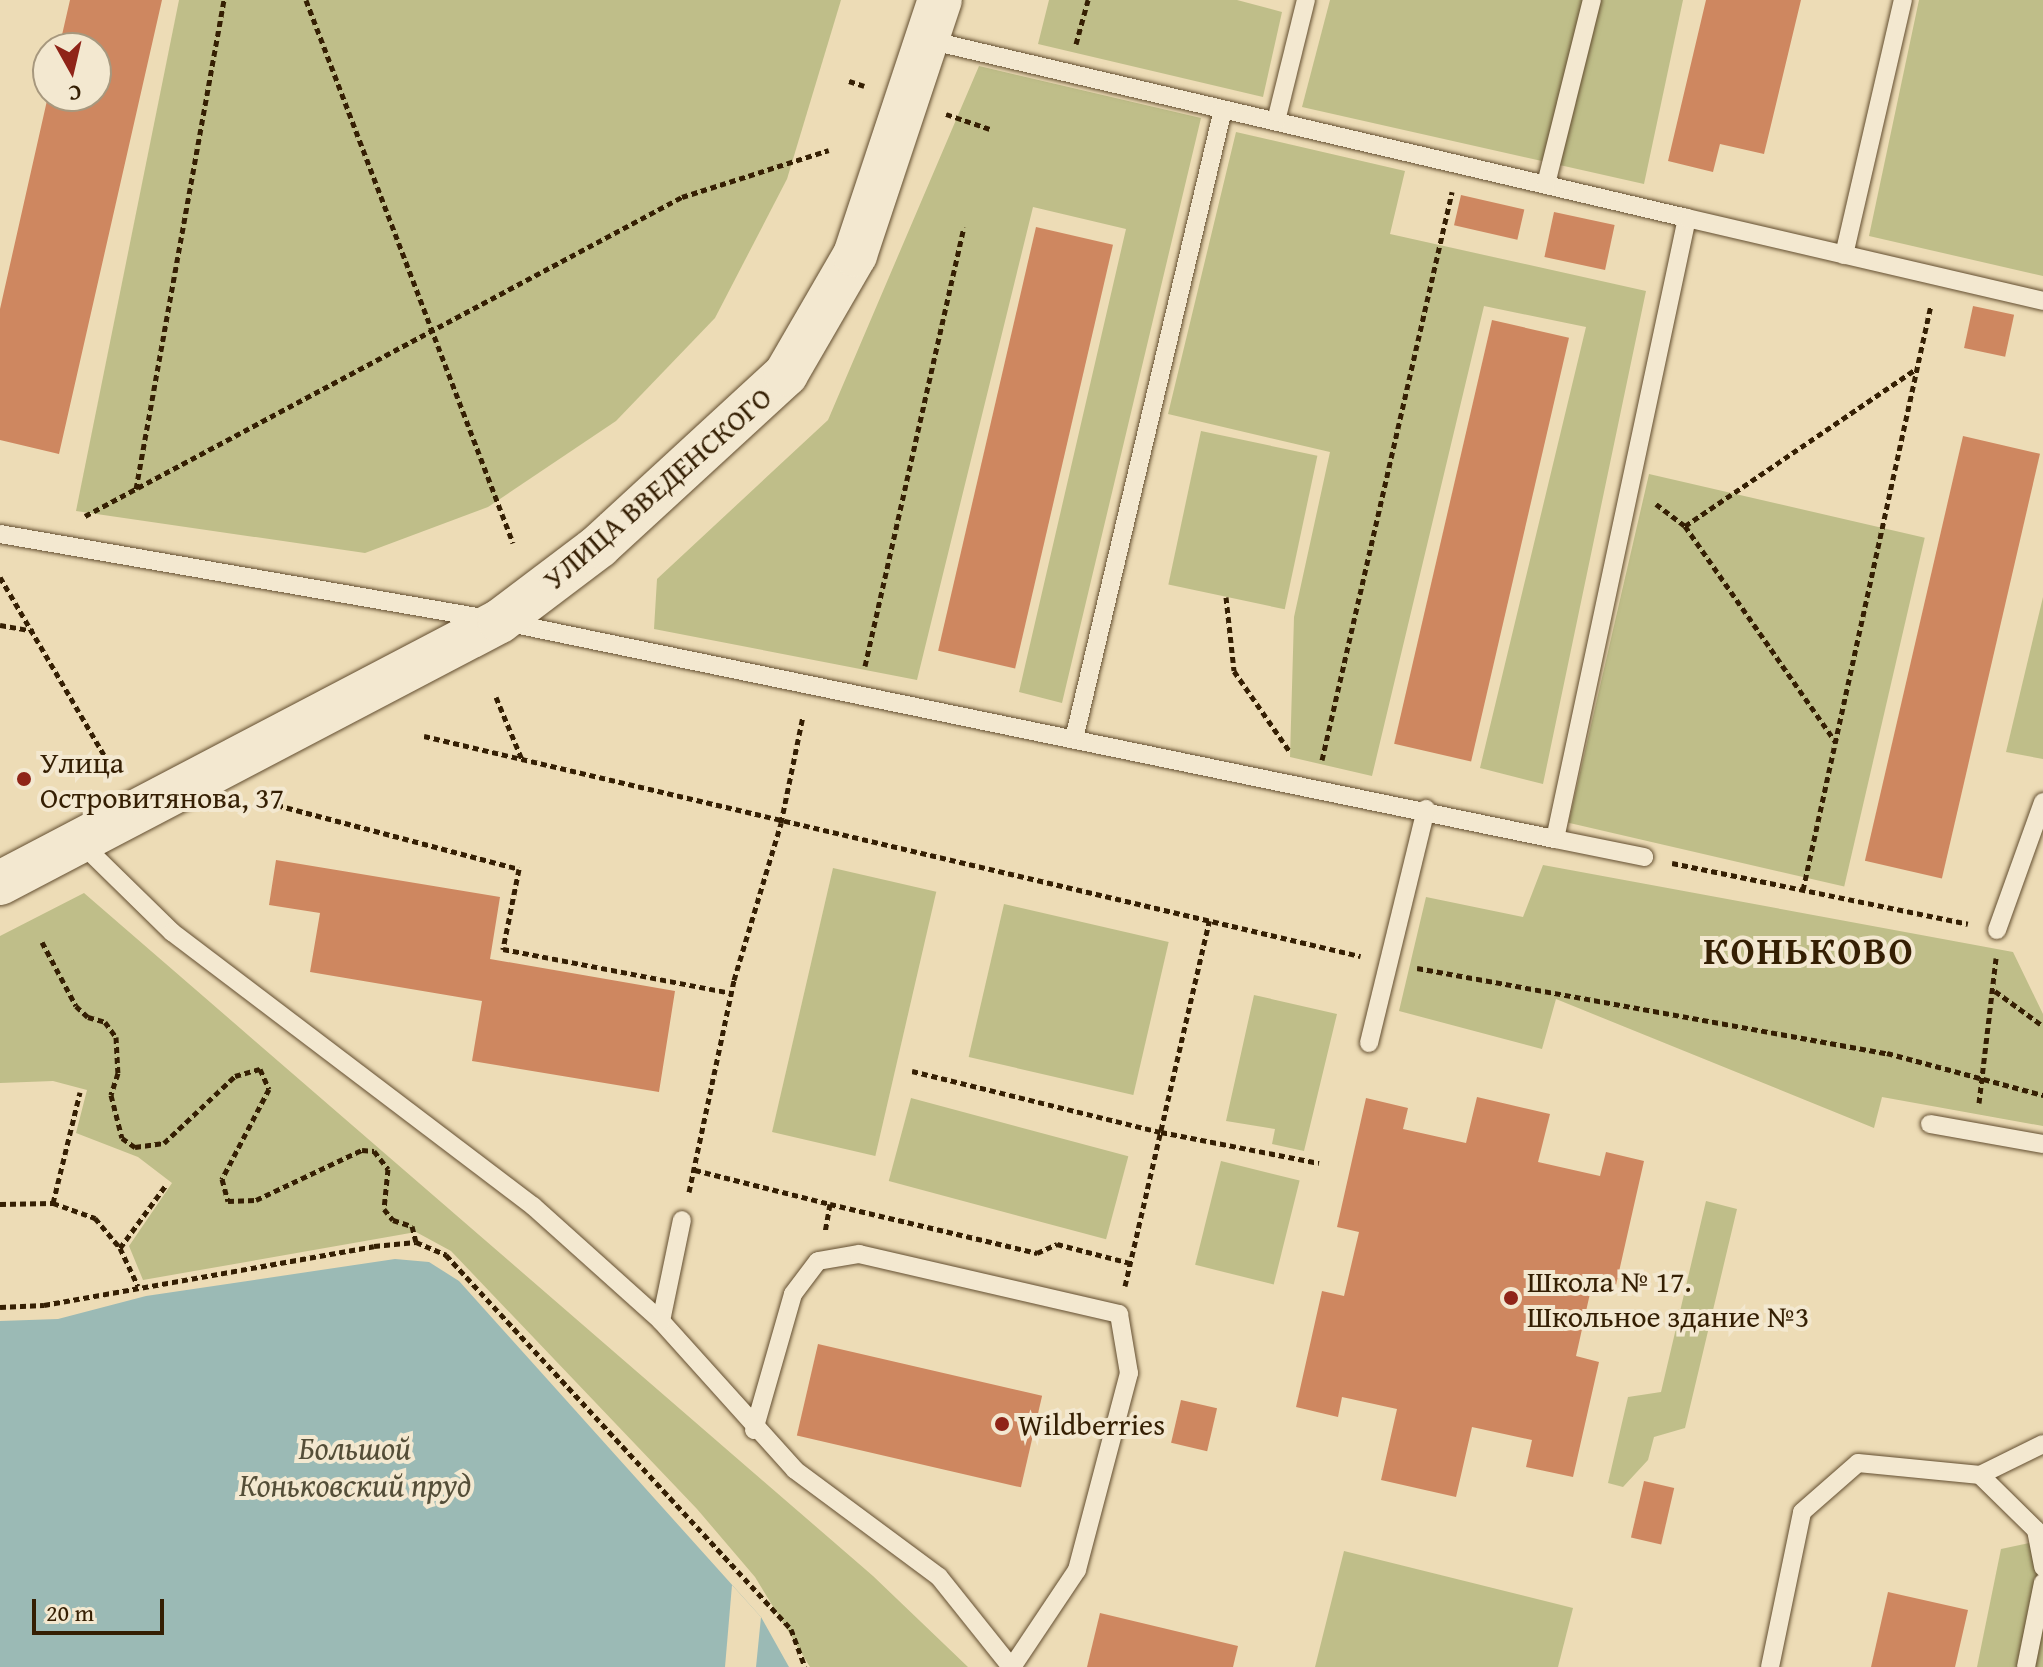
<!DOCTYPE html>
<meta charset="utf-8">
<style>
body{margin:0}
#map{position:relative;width:2043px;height:1667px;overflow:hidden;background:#eddcb6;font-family:"Gentium Book Plus",serif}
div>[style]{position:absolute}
.green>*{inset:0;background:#bfbe89;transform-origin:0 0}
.water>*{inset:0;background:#9bbab5}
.pier>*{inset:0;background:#eddcb6}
.building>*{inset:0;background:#ce8760;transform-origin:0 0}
.path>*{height:5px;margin-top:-2.5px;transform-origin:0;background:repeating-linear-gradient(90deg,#351f03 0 6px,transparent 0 10px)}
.roads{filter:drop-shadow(0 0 2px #634e30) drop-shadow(0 0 2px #634e30)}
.lane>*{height:18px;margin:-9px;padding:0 9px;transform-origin:9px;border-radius:9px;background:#f3e8d0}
.secondary>*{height:44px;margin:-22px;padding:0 22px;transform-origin:22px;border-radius:22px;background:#f3e8d0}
.dots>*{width:22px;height:22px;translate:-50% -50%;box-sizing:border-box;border:4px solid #f3e8d0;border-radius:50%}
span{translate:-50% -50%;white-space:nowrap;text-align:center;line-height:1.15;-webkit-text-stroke:8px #f3e8d0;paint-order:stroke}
.street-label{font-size:30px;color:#351f03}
.poi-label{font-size:30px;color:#351f03}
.left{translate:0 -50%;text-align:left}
.water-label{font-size:32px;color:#544e38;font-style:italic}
.district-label{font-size:38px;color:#351f03;font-weight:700;letter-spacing:2px}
.north{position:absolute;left:32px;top:32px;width:80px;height:80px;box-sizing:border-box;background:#f3e8d0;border:2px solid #a7987e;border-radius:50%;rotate:172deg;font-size:22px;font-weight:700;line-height:32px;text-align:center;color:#351f03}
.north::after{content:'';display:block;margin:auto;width:28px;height:36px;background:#8f2418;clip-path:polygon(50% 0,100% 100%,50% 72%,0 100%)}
.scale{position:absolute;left:32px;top:1599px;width:132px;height:36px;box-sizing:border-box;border:4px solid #351f03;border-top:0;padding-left:10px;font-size:24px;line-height:28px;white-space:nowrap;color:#351f03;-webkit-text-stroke:6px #f3e8d0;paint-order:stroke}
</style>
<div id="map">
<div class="green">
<i style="clip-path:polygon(179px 0,841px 0,787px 179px,715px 318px,616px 421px,488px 507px,365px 553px,76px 511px)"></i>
<i style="clip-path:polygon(1049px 0,1237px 0,1282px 12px,1263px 97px,1038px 44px)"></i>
<i style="clip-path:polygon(1330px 0,1683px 0,1644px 184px,1302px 107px)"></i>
<i style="clip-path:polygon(1919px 0,2043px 0,2043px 276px,1869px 236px)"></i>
<i style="clip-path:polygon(979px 66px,1201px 118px,1062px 703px,1019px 692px,1126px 229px,1033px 207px,917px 680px,654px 629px,657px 579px,828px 420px)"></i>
<i style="clip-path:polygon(1236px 132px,1405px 171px,1390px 234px,1646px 291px,1543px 784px,1480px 768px,1586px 327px,1484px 306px,1372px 776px,1290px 757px,1294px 617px,1330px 452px,1168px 414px)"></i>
<i style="left:1201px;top:431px;width:119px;height:157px;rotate:12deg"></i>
<i style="left:1649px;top:474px;width:283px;height:358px;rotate:13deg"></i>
<i style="clip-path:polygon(2043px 597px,2043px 759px,2006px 752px)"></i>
<i style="clip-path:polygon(1543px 865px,2013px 952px,2043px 1014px,2043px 1126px,1882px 1097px,1874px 1128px,1556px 999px,1542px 1049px,1399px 1011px,1426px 897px,1523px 917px)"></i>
<i style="left:833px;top:868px;width:106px;height:271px;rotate:13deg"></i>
<i style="clip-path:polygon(84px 893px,873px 1576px,968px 1667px,810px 1667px,755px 1577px,697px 1509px,451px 1251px,416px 1232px,143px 1280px,129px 1246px,172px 1183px,138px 1157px,76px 1133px,87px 1090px,53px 1081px,0 1083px,0 936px)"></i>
<i style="left:1004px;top:904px;width:169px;height:157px;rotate:13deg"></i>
<i style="clip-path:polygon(1254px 995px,1337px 1014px,1304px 1151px,1272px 1144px,1275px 1129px,1226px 1121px)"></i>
<i style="left:911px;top:1098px;width:225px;height:86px;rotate:15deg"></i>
<i style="left:1221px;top:1161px;width:81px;height:107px;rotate:14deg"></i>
<i style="clip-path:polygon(1706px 1201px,1737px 1209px,1685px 1428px,1654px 1437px,1648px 1460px,1623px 1487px,1608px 1483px,1628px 1397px,1661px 1392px)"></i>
<i style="clip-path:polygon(2043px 1540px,2043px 1667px,1977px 1667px,2001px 1549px)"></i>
<i style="clip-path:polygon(1344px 1551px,1573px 1608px,1558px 1667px,1315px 1667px)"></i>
</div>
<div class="water">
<i style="clip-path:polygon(395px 1259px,429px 1262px,459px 1281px,761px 1617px,789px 1667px,0 1667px,0 1321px,58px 1319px,146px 1296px)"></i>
</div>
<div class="pier">
<i style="clip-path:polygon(732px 1585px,761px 1617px,756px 1667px,725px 1667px)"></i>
</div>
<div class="building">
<i style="clip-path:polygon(70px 0,162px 0,59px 454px,0 440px,0 309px,48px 96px,96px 96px,96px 48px,59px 48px)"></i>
<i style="clip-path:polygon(1706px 0,1801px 0,1764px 154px,1720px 144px,1713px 172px,1668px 161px)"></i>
<i style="left:1461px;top:195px;width:65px;height:31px;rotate:13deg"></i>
<i style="left:1554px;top:212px;width:62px;height:46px;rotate:12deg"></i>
<i style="left:1036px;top:227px;width:79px;height:435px;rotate:13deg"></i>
<i style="left:1973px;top:306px;width:42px;height:43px;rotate:12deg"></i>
<i style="left:1492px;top:320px;width:79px;height:435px;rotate:13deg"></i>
<i style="left:1963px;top:436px;width:79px;height:436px;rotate:13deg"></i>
<i style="clip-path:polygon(276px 860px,500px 897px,490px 959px,675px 991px,659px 1092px,472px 1061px,482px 1001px,310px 972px,320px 913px,269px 905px)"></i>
<i style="clip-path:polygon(1477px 1097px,1550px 1114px,1538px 1162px,1600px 1176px,1606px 1152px,1644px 1161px,1616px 1285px,1593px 1280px,1576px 1356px,1599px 1362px,1573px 1477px,1526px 1467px,1532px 1440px,1472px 1427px,1456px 1497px,1381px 1480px,1397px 1409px,1342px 1397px,1338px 1417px,1296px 1407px,1322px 1291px,1344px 1296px,1359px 1232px,1337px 1227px,1366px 1098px,1408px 1108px,1403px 1129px,1466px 1143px)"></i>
<i style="left:818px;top:1344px;width:230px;height:94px;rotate:13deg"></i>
<i style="left:1181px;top:1400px;width:37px;height:44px;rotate:13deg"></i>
<i style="left:1644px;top:1481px;width:31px;height:58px;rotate:13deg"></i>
<i style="clip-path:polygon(1888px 1592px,1968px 1610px,1955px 1667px,1871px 1667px)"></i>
<i style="clip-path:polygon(1100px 1613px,1238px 1646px,1233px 1667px,1087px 1667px)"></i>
</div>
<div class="path">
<i style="left:306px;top:0;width:581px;rotate:69.13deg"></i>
<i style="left:1076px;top:44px;width:46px;rotate:-74.7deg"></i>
<i style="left:849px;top:81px;width:16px;rotate:18deg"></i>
<i style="left:946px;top:114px;width:46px;rotate:18.8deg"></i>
<i style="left:136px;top:489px;width:497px;rotate:-79.8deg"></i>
<i style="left:1656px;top:504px;width:36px;rotate:37deg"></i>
<i style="left:1685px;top:526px;width:262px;rotate:55.1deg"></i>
<i style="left:85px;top:516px;width:677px;rotate:-28.12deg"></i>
<i style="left:682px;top:197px;width:154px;rotate:-17.7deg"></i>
<i style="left:1685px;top:526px;width:279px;rotate:-34.2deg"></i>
<i style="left:0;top:577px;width:206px;rotate:59.7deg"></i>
<i style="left:1226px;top:597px;width:74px;rotate:83.8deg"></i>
<i style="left:1234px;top:671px;width:98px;rotate:55.3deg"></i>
<i style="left:0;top:625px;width:34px;rotate:10deg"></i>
<i style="left:865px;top:666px;width:450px;rotate:-77.3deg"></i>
<i style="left:496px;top:697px;width:70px;rotate:67.4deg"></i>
<i style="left:424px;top:736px;width:962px;rotate:13.23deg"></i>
<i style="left:1322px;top:760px;width:583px;rotate:-77.11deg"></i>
<i style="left:277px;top:805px;width:250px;rotate:14.8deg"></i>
<i style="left:519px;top:869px;width:82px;rotate:101.3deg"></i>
<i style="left:503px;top:949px;width:232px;rotate:10.9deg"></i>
<i style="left:1672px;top:863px;width:302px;rotate:11.6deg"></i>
<i style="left:1803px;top:890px;width:599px;rotate:-77.66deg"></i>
<i style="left:42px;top:942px;width:72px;rotate:62deg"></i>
<i style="left:76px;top:1006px;width:16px;rotate:43deg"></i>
<i style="left:88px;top:1017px;width:18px;rotate:16deg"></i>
<i style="left:105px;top:1022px;width:19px;rotate:54deg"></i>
<i style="left:116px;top:1037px;width:36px;rotate:87deg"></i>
<i style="left:118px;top:1073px;width:23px;rotate:108deg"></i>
<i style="left:111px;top:1095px;width:44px;rotate:75.7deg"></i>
<i style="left:122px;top:1138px;width:16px;rotate:35deg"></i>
<i style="left:135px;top:1147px;width:29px;rotate:-8deg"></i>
<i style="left:164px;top:1143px;width:98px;rotate:-43.3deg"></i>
<i style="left:235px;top:1076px;width:26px;rotate:-16deg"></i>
<i style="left:260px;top:1069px;width:22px;rotate:66deg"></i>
<i style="left:269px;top:1089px;width:102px;rotate:117.6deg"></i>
<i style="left:222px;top:1179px;width:23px;rotate:75deg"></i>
<i style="left:228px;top:1201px;width:28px;rotate:-2deg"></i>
<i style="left:256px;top:1200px;width:117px;rotate:-25.3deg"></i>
<i style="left:362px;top:1150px;width:12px;rotate:5deg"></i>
<i style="left:374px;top:1151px;width:23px;rotate:52deg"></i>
<i style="left:388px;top:1169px;width:40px;rotate:95.7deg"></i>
<i style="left:384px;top:1209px;width:14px;rotate:51deg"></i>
<i style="left:393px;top:1220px;width:20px;rotate:18deg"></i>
<i style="left:412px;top:1226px;width:16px;rotate:76deg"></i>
<i style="left:1417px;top:968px;width:478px;rotate:10.3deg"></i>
<i style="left:1887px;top:1053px;width:162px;rotate:15.1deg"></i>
<i style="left:1995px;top:991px;width:59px;rotate:36.1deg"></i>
<i style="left:912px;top:1071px;width:256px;rotate:13.8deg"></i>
<i style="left:1161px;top:1132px;width:161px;rotate:11.1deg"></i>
<i style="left:1979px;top:1103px;width:146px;rotate:-83.3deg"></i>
<i style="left:695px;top:1170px;width:139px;rotate:14.1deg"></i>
<i style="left:830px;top:1204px;width:27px;rotate:100deg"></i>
<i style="left:689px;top:1192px;width:217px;rotate:-78deg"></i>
<i style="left:734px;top:980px;width:164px;rotate:-73.3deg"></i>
<i style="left:781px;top:823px;width:109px;rotate:-78.4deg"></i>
<i style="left:53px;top:1203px;width:114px;rotate:-76.3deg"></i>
<i style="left:0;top:1204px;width:53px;rotate:-1.1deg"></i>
<i style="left:53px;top:1203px;width:45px;rotate:19.7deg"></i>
<i style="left:95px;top:1218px;width:39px;rotate:50deg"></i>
<i style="left:120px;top:1248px;width:42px;rotate:64.7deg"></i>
<i style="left:830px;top:1204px;width:213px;rotate:13.3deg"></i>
<i style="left:1037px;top:1253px;width:22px;rotate:-24deg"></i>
<i style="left:1057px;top:1244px;width:75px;rotate:14.6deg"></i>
<i style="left:120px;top:1248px;width:78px;rotate:-53.9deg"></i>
<i style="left:1125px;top:1286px;width:375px;rotate:-77deg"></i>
<i style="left:0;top:1307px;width:44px;rotate:-2.6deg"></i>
<i style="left:44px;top:1305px;width:335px;rotate:-10.1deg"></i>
<i style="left:374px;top:1246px;width:42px;rotate:-5.4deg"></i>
<i style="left:416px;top:1242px;width:33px;rotate:23deg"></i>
<i style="left:446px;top:1255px;width:509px;rotate:47.31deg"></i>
<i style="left:791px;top:1629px;width:40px;rotate:69.8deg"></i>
</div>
<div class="roads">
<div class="lane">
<i style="left:928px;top:40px;width:780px;rotate:13.2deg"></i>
<i style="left:1276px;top:121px;width:125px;rotate:-76.1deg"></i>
<i style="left:1546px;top:184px;width:190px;rotate:-76deg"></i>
<i style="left:1844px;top:255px;width:262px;rotate:-77deg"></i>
<i style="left:0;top:534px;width:508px;rotate:9.87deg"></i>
<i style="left:500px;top:621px;width:1077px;rotate:11.68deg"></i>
<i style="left:1555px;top:839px;width:635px;rotate:-78deg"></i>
<i style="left:1687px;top:218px;width:366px;rotate:13.1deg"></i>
<i style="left:1074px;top:739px;width:647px;rotate:-76.69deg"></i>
<i style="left:1555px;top:839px;width:91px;rotate:11.4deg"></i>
<i style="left:80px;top:842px;width:129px;rotate:44.4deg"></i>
<i style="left:172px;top:932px;width:453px;rotate:37.2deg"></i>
<i style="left:533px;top:1206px;width:172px;rotate:41.9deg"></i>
<i style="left:661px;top:1321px;width:200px;rotate:48deg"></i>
<i style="left:795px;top:1470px;width:179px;rotate:36.6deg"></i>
<i style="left:939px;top:1577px;width:115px;rotate:51.3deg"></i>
<i style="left:1997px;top:930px;width:136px;rotate:-70.2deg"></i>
<i style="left:1369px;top:1043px;width:241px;rotate:-76.3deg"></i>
<i style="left:1930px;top:1124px;width:115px;rotate:10deg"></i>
<i style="left:661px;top:1321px;width:103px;rotate:-78.3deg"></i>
<i style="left:754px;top:1430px;width:141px;rotate:-74deg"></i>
<i style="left:793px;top:1294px;width:41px;rotate:-52.9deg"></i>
<i style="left:818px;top:1261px;width:42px;rotate:-9.7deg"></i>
<i style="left:859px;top:1254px;width:267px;rotate:13deg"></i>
<i style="left:1119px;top:1314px;width:60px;rotate:80.4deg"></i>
<i style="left:1129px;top:1373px;width:204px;rotate:104.8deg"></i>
<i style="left:1077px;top:1570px;width:117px;rotate:123.8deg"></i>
<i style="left:1980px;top:1475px;width:70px;rotate:-26.2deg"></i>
<i style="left:1770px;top:1667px;width:158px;rotate:-78.3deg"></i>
<i style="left:1802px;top:1512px;width:74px;rotate:-41.2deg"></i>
<i style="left:1858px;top:1463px;width:123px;rotate:5.6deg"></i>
<i style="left:1980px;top:1475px;width:78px;rotate:44.5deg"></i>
<i style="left:2036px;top:1530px;width:38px;rotate:79deg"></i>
<i style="left:2026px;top:1667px;width:86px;rotate:-78.6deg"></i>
</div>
<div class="secondary">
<i style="left:0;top:883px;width:564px;rotate:-27.65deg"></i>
<i style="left:500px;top:621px;width:124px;rotate:-37.1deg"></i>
<i style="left:599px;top:546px;width:254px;rotate:-42.6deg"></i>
<i style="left:786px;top:374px;width:138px;rotate:-59.9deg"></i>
<i style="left:855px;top:255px;width:269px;rotate:-71.6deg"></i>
</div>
</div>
<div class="dots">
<i style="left:24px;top:779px;background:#8f2418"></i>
<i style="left:1511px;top:1298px;background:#8f2418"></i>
<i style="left:1002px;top:1424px;background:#8f2418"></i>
</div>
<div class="street-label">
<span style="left:657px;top:488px;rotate:-41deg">УЛИЦА ВВЕДЕНСКОГО</span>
</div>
<div class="poi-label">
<span class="left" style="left:40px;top:779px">Улица<br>Островитянова, 37</span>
<span class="left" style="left:1527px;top:1298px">Школа № 17.<br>Школьное здание №3</span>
<span class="left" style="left:1018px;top:1424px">Wildberries</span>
</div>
<div class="water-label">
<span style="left:355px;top:1467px">Большой<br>Коньковский пруд</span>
</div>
<div class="district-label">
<span style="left:1809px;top:951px">КОНЬКОВО</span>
</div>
<div class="north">С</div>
<div class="scale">20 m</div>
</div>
